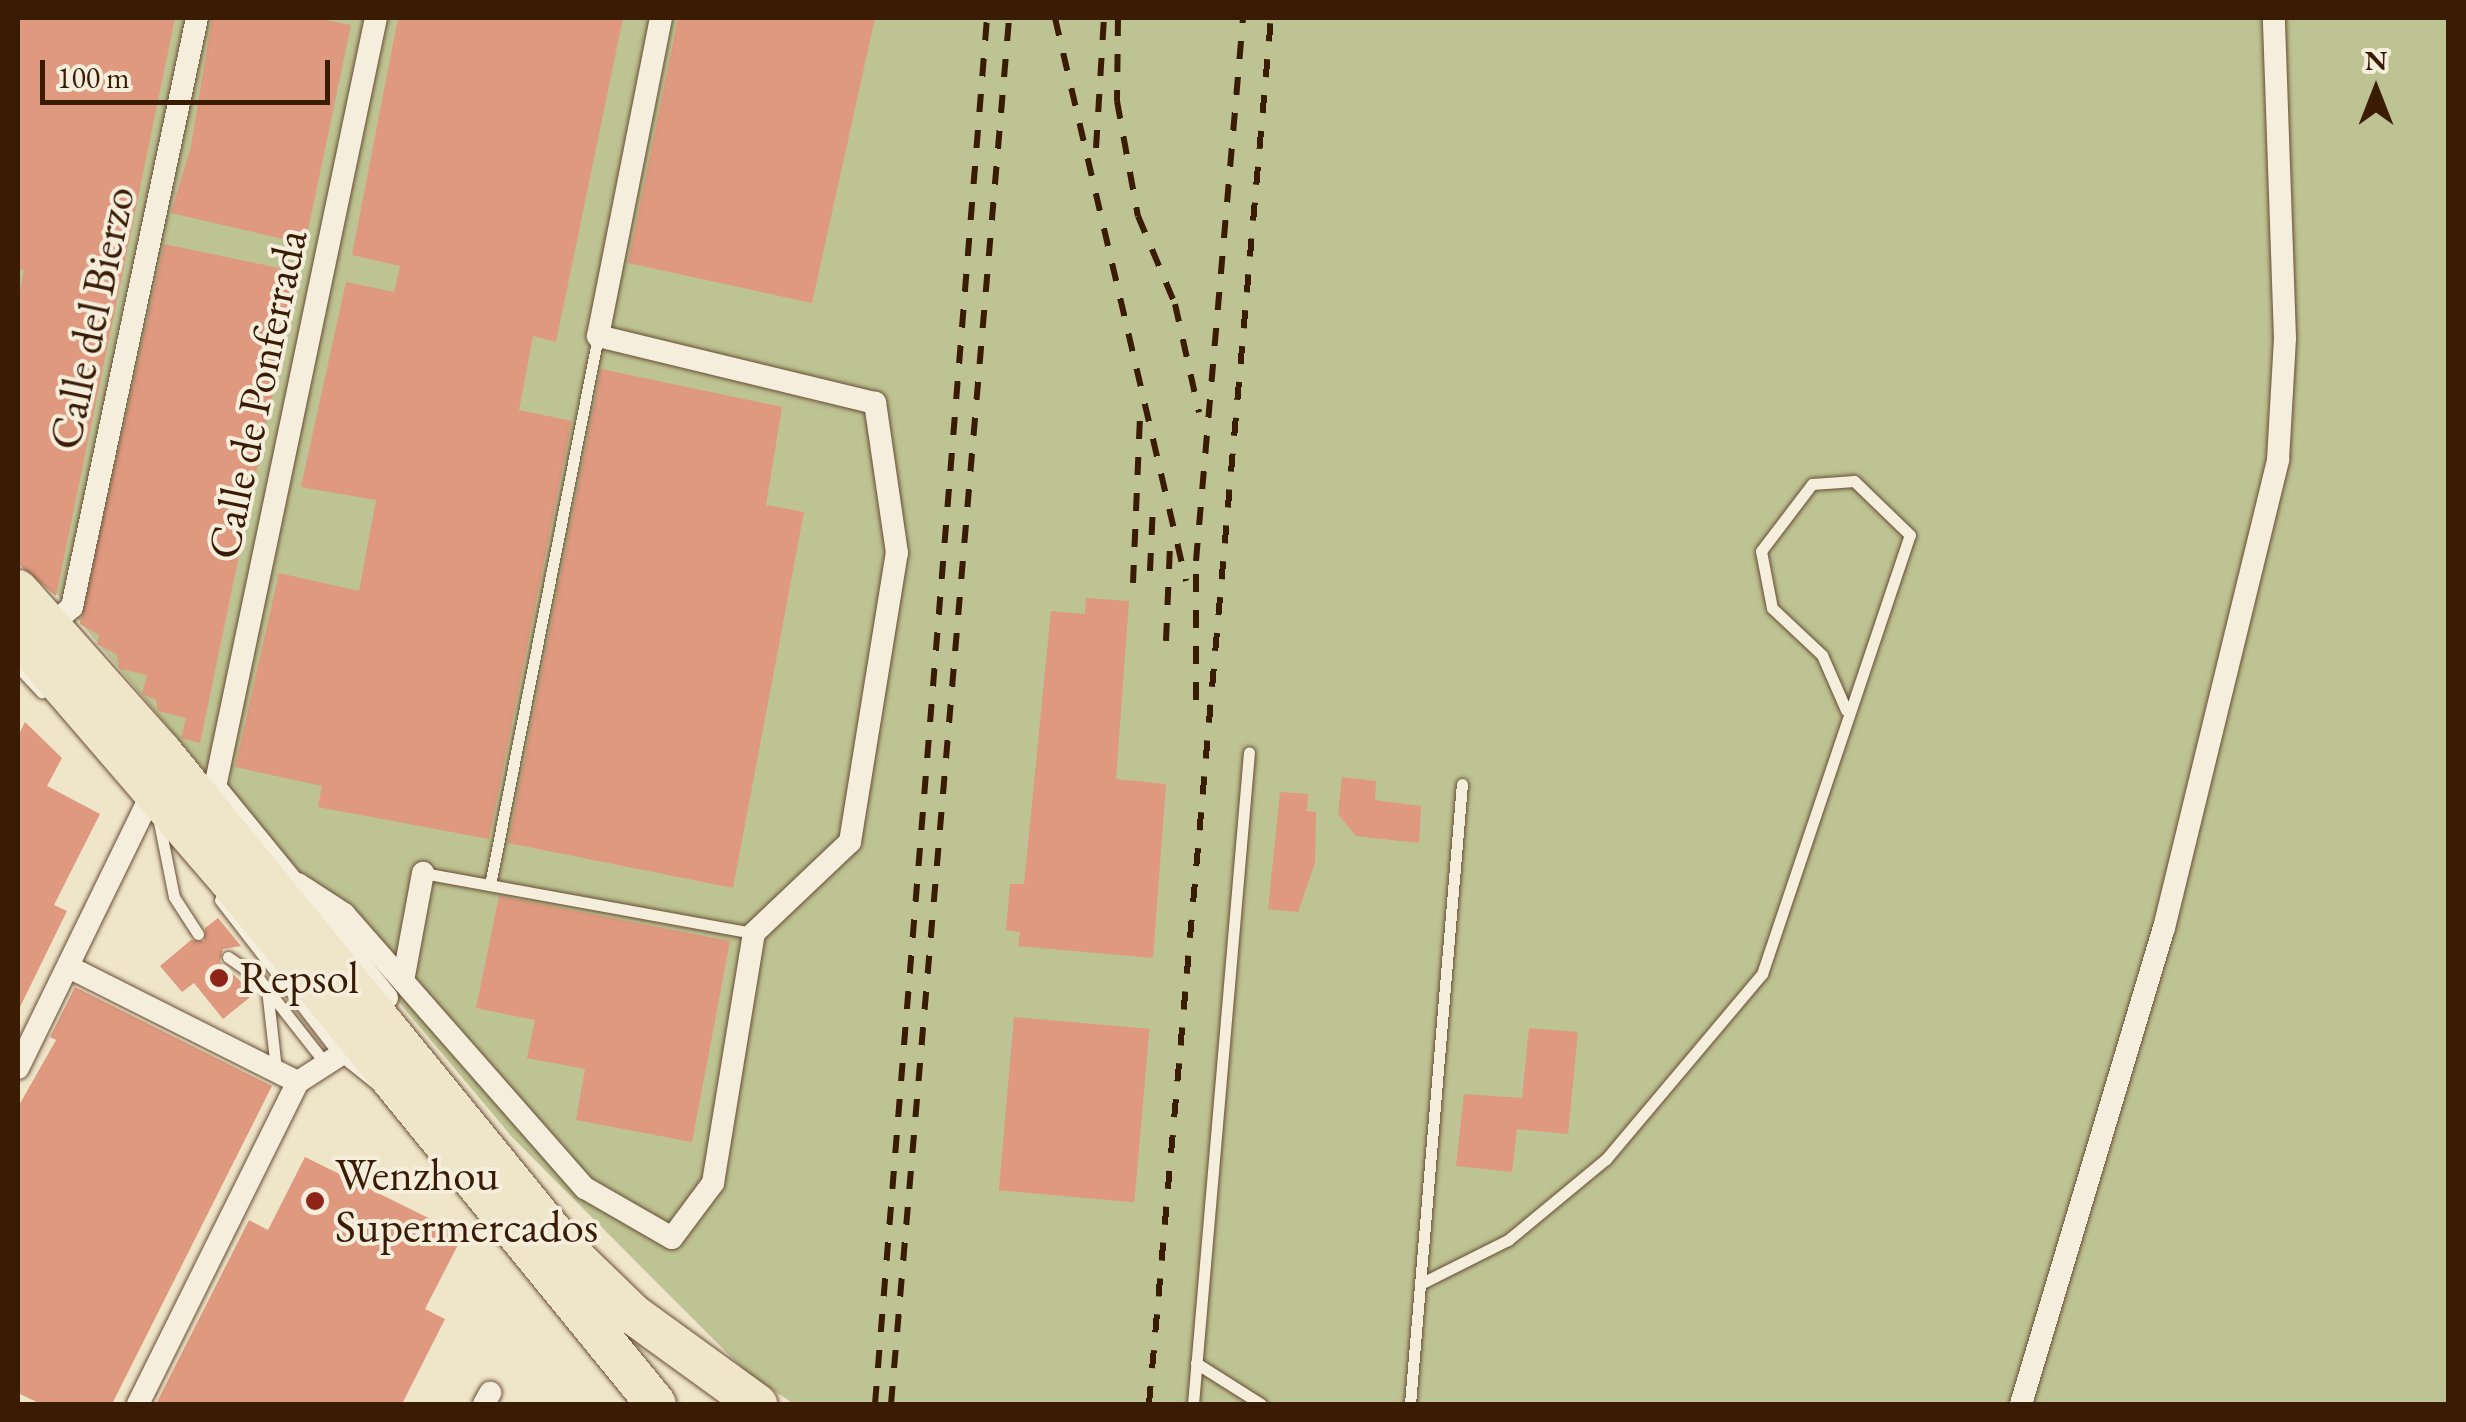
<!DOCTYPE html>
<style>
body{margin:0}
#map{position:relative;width:2466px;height:1422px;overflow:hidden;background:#efe5c9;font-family:"EB Garamond",serif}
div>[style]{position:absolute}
.green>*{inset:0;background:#bec393}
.building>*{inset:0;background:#de997f;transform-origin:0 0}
.roads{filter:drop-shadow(0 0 2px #674e35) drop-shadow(0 0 2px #674e35)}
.lane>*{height:11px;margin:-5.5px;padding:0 5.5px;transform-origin:5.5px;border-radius:5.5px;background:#f5eedc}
.street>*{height:22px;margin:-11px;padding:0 11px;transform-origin:11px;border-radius:11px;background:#f5eedc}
.highway>*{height:40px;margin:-20px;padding:0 20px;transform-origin:20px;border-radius:20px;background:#efe5c9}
.rail>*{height:6px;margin-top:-3px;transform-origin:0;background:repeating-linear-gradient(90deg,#3a1b04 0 18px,transparent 0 36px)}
.dots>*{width:28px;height:28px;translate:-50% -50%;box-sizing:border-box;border:5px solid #f5eedc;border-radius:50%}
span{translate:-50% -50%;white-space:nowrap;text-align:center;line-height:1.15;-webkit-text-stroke:8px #f5eedc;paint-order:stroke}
.street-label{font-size:45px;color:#3a1b04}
.poi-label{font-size:45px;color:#3a1b04}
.left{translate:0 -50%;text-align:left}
.frame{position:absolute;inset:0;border:20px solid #3a1b04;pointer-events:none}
.north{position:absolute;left:2326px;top:40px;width:100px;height:100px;-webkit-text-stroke:8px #f5eedc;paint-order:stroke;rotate:0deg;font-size:28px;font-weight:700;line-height:40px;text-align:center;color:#3a1b04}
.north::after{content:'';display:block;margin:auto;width:35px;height:45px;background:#3a1b04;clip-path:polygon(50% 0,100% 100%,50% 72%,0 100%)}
.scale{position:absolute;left:40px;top:60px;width:290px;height:45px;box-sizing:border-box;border:5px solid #3a1b04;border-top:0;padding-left:12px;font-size:30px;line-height:35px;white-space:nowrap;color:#3a1b04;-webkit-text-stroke:8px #f5eedc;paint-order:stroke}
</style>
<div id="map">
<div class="green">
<i style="clip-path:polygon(18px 18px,2448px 18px,2448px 1404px,794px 1404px,746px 1372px,512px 1137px,18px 548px)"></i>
</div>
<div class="building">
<i style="clip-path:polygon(18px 18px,175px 18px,56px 596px,18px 564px,18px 303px,24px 270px,18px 269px)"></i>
<i style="clip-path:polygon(212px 18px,315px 18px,351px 25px,305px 244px,171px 213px,191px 146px)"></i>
<i style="clip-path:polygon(398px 18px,623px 18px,556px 342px,533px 336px,519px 410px,572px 421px,489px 839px,318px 807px,322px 786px,235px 767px,279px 573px,359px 591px,376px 500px,301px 487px,346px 282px,394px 292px,400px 266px,352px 255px)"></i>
<i style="clip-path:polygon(678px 18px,875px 18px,812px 303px,628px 263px)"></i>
<i style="clip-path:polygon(164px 244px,298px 272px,200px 743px,181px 738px,186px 718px,158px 711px,156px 700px,142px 694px,147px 675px,120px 669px,116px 654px,97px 644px,99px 635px,80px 624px)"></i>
<i style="clip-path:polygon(601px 369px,782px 407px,766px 505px,804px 512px,733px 888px,508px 843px)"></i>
<i style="clip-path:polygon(1086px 598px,1129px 601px,1116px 779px,1166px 784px,1153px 958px,1018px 946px,1020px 932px,1006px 930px,1010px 884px,1024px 884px,1051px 611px,1085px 614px)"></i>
<i style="clip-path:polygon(25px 722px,62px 758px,47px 786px,100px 814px,54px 905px,67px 911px,18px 1011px,18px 736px)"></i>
<i style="clip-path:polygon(1342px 777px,1376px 781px,1375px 800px,1421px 806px,1419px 843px,1356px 836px,1338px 814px)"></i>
<i style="clip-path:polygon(1280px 792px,1308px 794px,1307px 811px,1316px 812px,1315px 863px,1298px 912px,1268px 909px)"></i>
<i style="clip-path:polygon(499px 896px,730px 941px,692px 1142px,576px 1120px,585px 1069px,527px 1058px,535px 1020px,476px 1008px)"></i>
<i style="clip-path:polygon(218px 918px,241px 946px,223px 949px,220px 962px,254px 994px,223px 1019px,194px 983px,182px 992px,160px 966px,191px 940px,204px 941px,205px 928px)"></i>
<i style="clip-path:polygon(75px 987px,272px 1086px,112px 1404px,41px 1404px,18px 1393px,18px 1107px,56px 1040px,50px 1037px)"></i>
<i style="left:1014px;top:1017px;width:136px;height:174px;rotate:5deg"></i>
<i style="clip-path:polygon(1529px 1028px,1578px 1032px,1568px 1134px,1517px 1129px,1512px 1172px,1456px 1166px,1464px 1094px,1522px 1098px)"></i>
<i style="clip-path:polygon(305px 1157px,463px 1235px,425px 1309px,445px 1319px,402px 1404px,156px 1404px,249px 1220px,268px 1230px)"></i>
</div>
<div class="roads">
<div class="lane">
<i style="left:18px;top:667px;width:35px;rotate:47deg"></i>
<i style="left:159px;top:822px;width:76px;rotate:78.7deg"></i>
<i style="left:174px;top:897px;width:44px;rotate:57deg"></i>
<i style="left:423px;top:873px;width:336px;rotate:10.3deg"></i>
<i style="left:490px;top:885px;width:560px;rotate:-78.87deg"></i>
<i style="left:220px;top:900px;width:196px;rotate:52.3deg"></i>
<i style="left:340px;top:1055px;width:50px;rotate:38.5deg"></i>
<i style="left:228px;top:957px;width:38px;rotate:35deg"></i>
<i style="left:259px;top:979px;width:108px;rotate:51.8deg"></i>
<i style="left:267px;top:989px;width:81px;rotate:83.6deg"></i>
<i style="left:1420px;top:1284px;width:98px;rotate:-26.6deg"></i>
<i style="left:1508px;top:1240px;width:127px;rotate:-39.6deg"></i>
<i style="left:1606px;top:1159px;width:242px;rotate:-49.9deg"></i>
<i style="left:1762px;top:974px;width:463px;rotate:-71.4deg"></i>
<i style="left:1910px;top:535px;width:78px;rotate:-136deg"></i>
<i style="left:1854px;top:481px;width:42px;rotate:175.9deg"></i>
<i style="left:1812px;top:484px;width:84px;rotate:127.3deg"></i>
<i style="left:1761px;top:551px;width:58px;rotate:79.1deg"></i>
<i style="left:1772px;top:608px;width:69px;rotate:43.2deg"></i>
<i style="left:1822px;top:655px;width:60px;rotate:66.4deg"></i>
<i style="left:1196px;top:1363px;width:77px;rotate:32.2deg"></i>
<i style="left:1193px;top:1404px;width:654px;rotate:-85.09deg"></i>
<i style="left:1410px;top:1404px;width:622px;rotate:-85.21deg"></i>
</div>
<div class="street">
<i style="left:50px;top:626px;width:29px;rotate:-41deg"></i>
<i style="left:72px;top:607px;width:602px;rotate:-78.02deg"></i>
<i style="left:215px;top:787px;width:786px;rotate:-78.18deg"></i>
<i style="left:215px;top:787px;width:272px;rotate:50.8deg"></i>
<i style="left:298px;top:884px;width:55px;rotate:33.1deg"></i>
<i style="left:344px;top:914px;width:365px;rotate:48.7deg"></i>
<i style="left:585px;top:1188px;width:100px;rotate:29.9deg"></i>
<i style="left:672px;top:1238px;width:69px;rotate:-53.3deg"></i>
<i style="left:713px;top:1183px;width:253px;rotate:-80.7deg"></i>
<i style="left:754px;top:933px;width:132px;rotate:-43.5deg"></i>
<i style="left:850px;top:842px;width:293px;rotate:-80.8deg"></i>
<i style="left:897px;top:553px;width:152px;rotate:-98.3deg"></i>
<i style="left:875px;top:403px;width:285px;rotate:-166.4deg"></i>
<i style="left:598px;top:336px;width:324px;rotate:-78.8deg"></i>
<i style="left:69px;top:967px;width:256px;rotate:26.7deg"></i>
<i style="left:403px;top:981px;width:110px;rotate:-79.5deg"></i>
<i style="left:18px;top:1068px;width:292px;rotate:-64deg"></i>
<i style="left:138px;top:1404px;width:360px;rotate:-63.6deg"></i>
<i style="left:298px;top:1082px;width:50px;rotate:-32.7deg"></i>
<i style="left:484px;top:1404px;width:13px;rotate:-61deg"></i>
<i style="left:2021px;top:1404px;width:497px;rotate:-73.3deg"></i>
<i style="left:2164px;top:928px;width:482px;rotate:-76.3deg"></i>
<i style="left:2278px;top:460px;width:122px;rotate:-86.7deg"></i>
<i style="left:2285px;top:338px;width:320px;rotate:-92deg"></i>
</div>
<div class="highway">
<i style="left:18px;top:590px;width:215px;rotate:48.4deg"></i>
<i style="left:161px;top:751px;width:646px;rotate:50.84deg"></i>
<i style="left:569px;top:1252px;width:91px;rotate:44.1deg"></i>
<i style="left:634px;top:1315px;width:152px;rotate:35.9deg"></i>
<i style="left:18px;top:635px;width:322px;rotate:49.3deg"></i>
<i style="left:228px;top:879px;width:677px;rotate:50.81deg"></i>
</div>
</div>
<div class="rail">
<i style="left:1055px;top:18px;width:578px;rotate:76.9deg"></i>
<i style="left:1118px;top:18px;width:83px;rotate:90.7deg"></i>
<i style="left:1117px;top:101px;width:117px;rotate:79.7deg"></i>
<i style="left:1138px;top:216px;width:95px;rotate:67.2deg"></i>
<i style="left:1175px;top:304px;width:111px;rotate:77.5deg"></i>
<i style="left:1096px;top:148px;width:130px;rotate:-86.5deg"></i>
<i style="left:1150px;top:571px;width:65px;rotate:-87.4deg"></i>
<i style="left:1133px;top:583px;width:165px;rotate:-87.6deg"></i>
<i style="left:1166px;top:641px;width:95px;rotate:-87.6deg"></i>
<i style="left:1196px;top:700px;width:139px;rotate:-90deg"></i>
<i style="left:1196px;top:561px;width:545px;rotate:-85.05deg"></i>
<i style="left:875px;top:1404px;width:1391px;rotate:-85.38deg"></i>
<i style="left:891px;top:1404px;width:1391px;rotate:-85.13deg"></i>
<i style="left:1149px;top:1404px;width:1391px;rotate:-84.97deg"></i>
</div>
<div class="dots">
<i style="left:219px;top:978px;background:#8f2418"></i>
<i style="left:315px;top:1201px;background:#8f2418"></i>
</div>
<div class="street-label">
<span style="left:92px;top:318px;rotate:-78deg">Calle del Bierzo</span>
<span style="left:257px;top:394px;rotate:-78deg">Calle de Ponferrada</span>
</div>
<div class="poi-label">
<span class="left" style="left:239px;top:978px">Repsol</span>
<span class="left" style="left:335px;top:1201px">Wenzhou<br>Supermercados</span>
</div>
<div class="frame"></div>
<div class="north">N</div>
<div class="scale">100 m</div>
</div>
